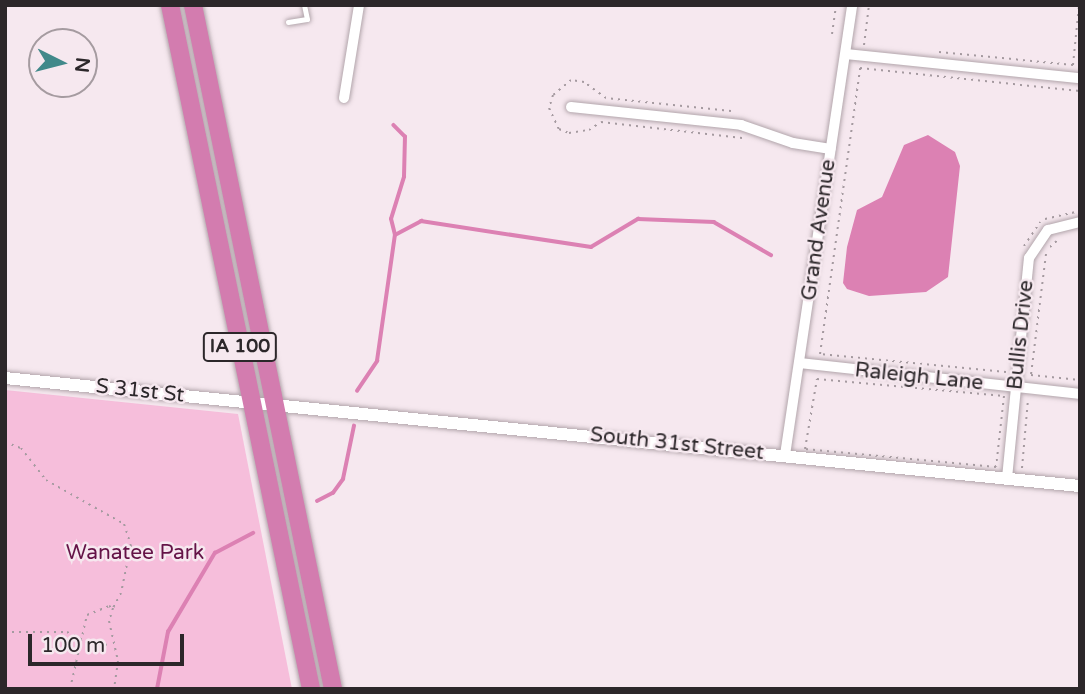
<!DOCTYPE html>
<style>
body{margin:0}
#map{position:relative;width:1085px;height:694px;overflow:hidden;background:#f6e8ef;font-family:"Varela Round",sans-serif}
div>[style]{position:absolute}
.green>*{inset:0;background:#f6bedb}
.water>*{inset:0;background:#dc81b3}
.stream>*{height:3.5px;margin:-1.75px;padding:0 1.75px;transform-origin:1.75px;border-radius:1.75px;background:#dc81b3}
.path>*{height:2px;margin-top:-1px;transform-origin:0;background:repeating-linear-gradient(90deg,#a59aa0 0 2px,transparent 0 7px)}
.roads{filter:drop-shadow(0 0 2px #b2a5ab) drop-shadow(0 0 2px #b2a5ab)}
.service>*{height:5px;margin:-2.5px;padding:0 2.5px;transform-origin:2.5px;border-radius:2.5px;background:#fff}
.minor>*{height:10px;margin:-5px;padding:0 5px;transform-origin:5px;border-radius:5px;background:#fff}
.tertiary>*{height:12px;margin:-6px;padding:0 6px;transform-origin:6px;border-radius:6px;background:#fff}
.trunk>*{height:18px;margin:-9px;padding:0 9px;transform-origin:9px;border-radius:9px;background:#d37caf}
span{translate:-50% -50%;white-space:nowrap;text-align:center;line-height:1.15;-webkit-text-stroke:5px #f6e8ef;paint-order:stroke}
.shield-label span{padding:2px 5px;background:#f6e8ef;border:2px solid;border-radius:5px;-webkit-text-stroke-width:0}
.shield-label{font-size:19px;color:#2c272a;font-weight:700}
.street-label{font-size:21px;color:#2c272a}
.park-label{font-size:21px;color:#641347}
.frame{position:absolute;inset:0;border:7px solid #2c272a;pointer-events:none}
.north{position:absolute;left:28px;top:28px;width:70px;height:70px;box-sizing:border-box;background:#f6e8ef;border:2px solid #a59ba0;border-radius:50%;rotate:96deg;font-size:19px;font-weight:700;line-height:28px;text-align:center;color:#2c272a}
.north::after{content:'';display:block;margin:auto;width:24px;height:32px;background:#41898a;clip-path:polygon(50% 0,100% 100%,50% 72%,0 100%)}
.scale{position:absolute;left:28px;top:634px;width:156px;height:32px;box-sizing:border-box;border:4px solid #2c272a;border-top:0;padding-left:9px;font-size:21px;line-height:24px;white-space:nowrap;color:#2c272a;-webkit-text-stroke:5px #f6e8ef;paint-order:stroke}
</style>
<div id="map">
<div class="green">
<i style="clip-path:polygon(5px 390px,238px 414px,292px 689px,5px 689px)"></i>
</div>
<div class="water">
<i style="clip-path:polygon(928px 135px,955px 152px,960px 166px,948px 277px,926px 292px,869px 296px,847px 289px,843px 283px,847px 247px,857px 210px,882px 197px,904px 145px)"></i>
</div>
<div class="stream">
<i style="left:395px;top:235px;width:30px;rotate:-28deg"></i>
<i style="left:421px;top:221px;width:172px;rotate:8.7deg"></i>
<i style="left:591px;top:247px;width:55px;rotate:-30.8deg"></i>
<i style="left:638px;top:219px;width:76px;rotate:2.3deg"></i>
<i style="left:714px;top:222px;width:66px;rotate:30.1deg"></i>
<i style="left:357px;top:391px;width:36px;rotate:-56deg"></i>
<i style="left:377px;top:361px;width:127px;rotate:-81.9deg"></i>
<i style="left:395px;top:235px;width:16px;rotate:-104deg"></i>
<i style="left:391px;top:219px;width:44px;rotate:-72.8deg"></i>
<i style="left:404px;top:177px;width:40px;rotate:-88.6deg"></i>
<i style="left:405px;top:137px;width:16px;rotate:-135deg"></i>
<i style="left:317px;top:501px;width:18px;rotate:-27deg"></i>
<i style="left:333px;top:493px;width:17px;rotate:-54deg"></i>
<i style="left:343px;top:479px;width:54px;rotate:-78.3deg"></i>
<i style="left:157px;top:689px;width:58px;rotate:-79.1deg"></i>
<i style="left:168px;top:632px;width:92px;rotate:-59.3deg"></i>
<i style="left:215px;top:553px;width:43px;rotate:-27.8deg"></i>
</div>
<div class="path">
<i style="left:832px;top:34px;width:29px;rotate:-82deg"></i>
<i style="left:864px;top:45px;width:40px;rotate:-82.9deg"></i>
<i style="left:939px;top:52px;width:135px;rotate:5.5deg"></i>
<i style="left:1073px;top:65px;width:60px;rotate:-84.3deg"></i>
<i style="left:731px;top:111px;width:126px;rotate:-174.1deg"></i>
<i style="left:606px;top:98px;width:27px;rotate:-144deg"></i>
<i style="left:584px;top:82px;width:13px;rotate:-171deg"></i>
<i style="left:571px;top:80px;width:23px;rotate:140deg"></i>
<i style="left:553px;top:95px;width:14px;rotate:107deg"></i>
<i style="left:549px;top:108px;width:23px;rotate:65deg"></i>
<i style="left:559px;top:129px;width:11px;rotate:22deg"></i>
<i style="left:569px;top:133px;width:20px;rotate:-9deg"></i>
<i style="left:589px;top:130px;width:14px;rotate:-34deg"></i>
<i style="left:601px;top:122px;width:142px;rotate:6.5deg"></i>
<i style="left:1045px;top:219px;width:36px;rotate:-13deg"></i>
<i style="left:1024px;top:246px;width:29px;rotate:-56deg"></i>
<i style="left:1050px;top:247px;width:12px;rotate:-42deg"></i>
<i style="left:1046px;top:254px;width:122px;rotate:97.1deg"></i>
<i style="left:1031px;top:375px;width:49px;rotate:5.8deg"></i>
<i style="left:1006px;top:372px;width:187px;rotate:-174.5deg"></i>
<i style="left:820px;top:354px;width:289px;rotate:-82deg"></i>
<i style="left:860px;top:68px;width:221px;rotate:6deg"></i>
<i style="left:817px;top:379px;width:188px;rotate:5.2deg"></i>
<i style="left:1004px;top:396px;width:71px;rotate:96.4deg"></i>
<i style="left:996px;top:467px;width:192px;rotate:-174.6deg"></i>
<i style="left:805px;top:449px;width:71px;rotate:-80.3deg"></i>
<i style="left:5px;top:442px;width:17px;rotate:21deg"></i>
<i style="left:21px;top:448px;width:41px;rotate:52deg"></i>
<i style="left:46px;top:480px;width:90px;rotate:29.4deg"></i>
<i style="left:124px;top:524px;width:22px;rotate:72deg"></i>
<i style="left:131px;top:545px;width:49px;rotate:101.8deg"></i>
<i style="left:121px;top:593px;width:17px;rotate:118deg"></i>
<i style="left:1022px;top:468px;width:68px;rotate:-85deg"></i>
<i style="left:5px;top:632px;width:62px"></i>
<i style="left:67px;top:632px;width:27px;rotate:27deg"></i>
<i style="left:91px;top:644px;width:21px;rotate:3deg"></i>
<i style="left:70px;top:689px;width:76px;rotate:-77.1deg"></i>
<i style="left:87px;top:615px;width:24px;rotate:-22deg"></i>
<i style="left:109px;top:606px;width:4px;rotate:27deg"></i>
<i style="left:113px;top:608px;width:14px;rotate:107deg"></i>
<i style="left:109px;top:621px;width:41px;rotate:77.3deg"></i>
<i style="left:118px;top:661px;width:28px;rotate:98deg"></i>
</div>
<div class="roads">
<div class="service">
<i style="left:288px;top:22px;width:19px;rotate:-9deg"></i>
<i style="left:307px;top:19px;width:14px;rotate:-102deg"></i>
</div>
<div class="minor">
<i style="left:846px;top:54px;width:235px;rotate:5.9deg"></i>
<i style="left:344px;top:98px;width:94px;rotate:-80.8deg"></i>
<i style="left:571px;top:107px;width:171px;rotate:6deg"></i>
<i style="left:741px;top:125px;width:55px;rotate:19.1deg"></i>
<i style="left:793px;top:143px;width:38px;rotate:9deg"></i>
<i style="left:800px;top:363px;width:282px;rotate:6.3deg"></i>
<i style="left:785px;top:455px;width:455px;rotate:-81.5deg"></i>
<i style="left:1007px;top:478px;width:221px;rotate:-84.3deg"></i>
<i style="left:1029px;top:258px;width:34px;rotate:-56deg"></i>
<i style="left:1048px;top:230px;width:33px;rotate:-14deg"></i>
</div>
<div class="tertiary">
<i style="left:5px;top:378px;width:1080px;rotate:5.74deg"></i>
</div>
<div class="trunk">
<i style="left:170px;top:5px;width:698px;rotate:78.35deg"></i>
<i style="left:193px;top:5px;width:698px;rotate:78.43deg"></i>
</div>
</div>
<div class="shield-label">
<span style="left:240px;top:347px">IA 100</span>
</div>
<div class="street-label">
<span style="left:819px;top:230px;rotate:-82deg">Grand Avenue</span>
<span style="left:1021px;top:335px;rotate:-84deg">Bullis Drive</span>
<span style="left:919px;top:377px;rotate:6deg">Raleigh Lane</span>
<span style="left:140px;top:391px;rotate:6deg">S 31st St</span>
<span style="left:677px;top:444px;rotate:6deg">South 31st Street</span>
</div>
<div class="park-label">
<span style="left:135px;top:553px">Wanatee Park</span>
</div>
<div class="frame"></div>
<div class="north">N</div>
<div class="scale">100 m</div>
</div>
